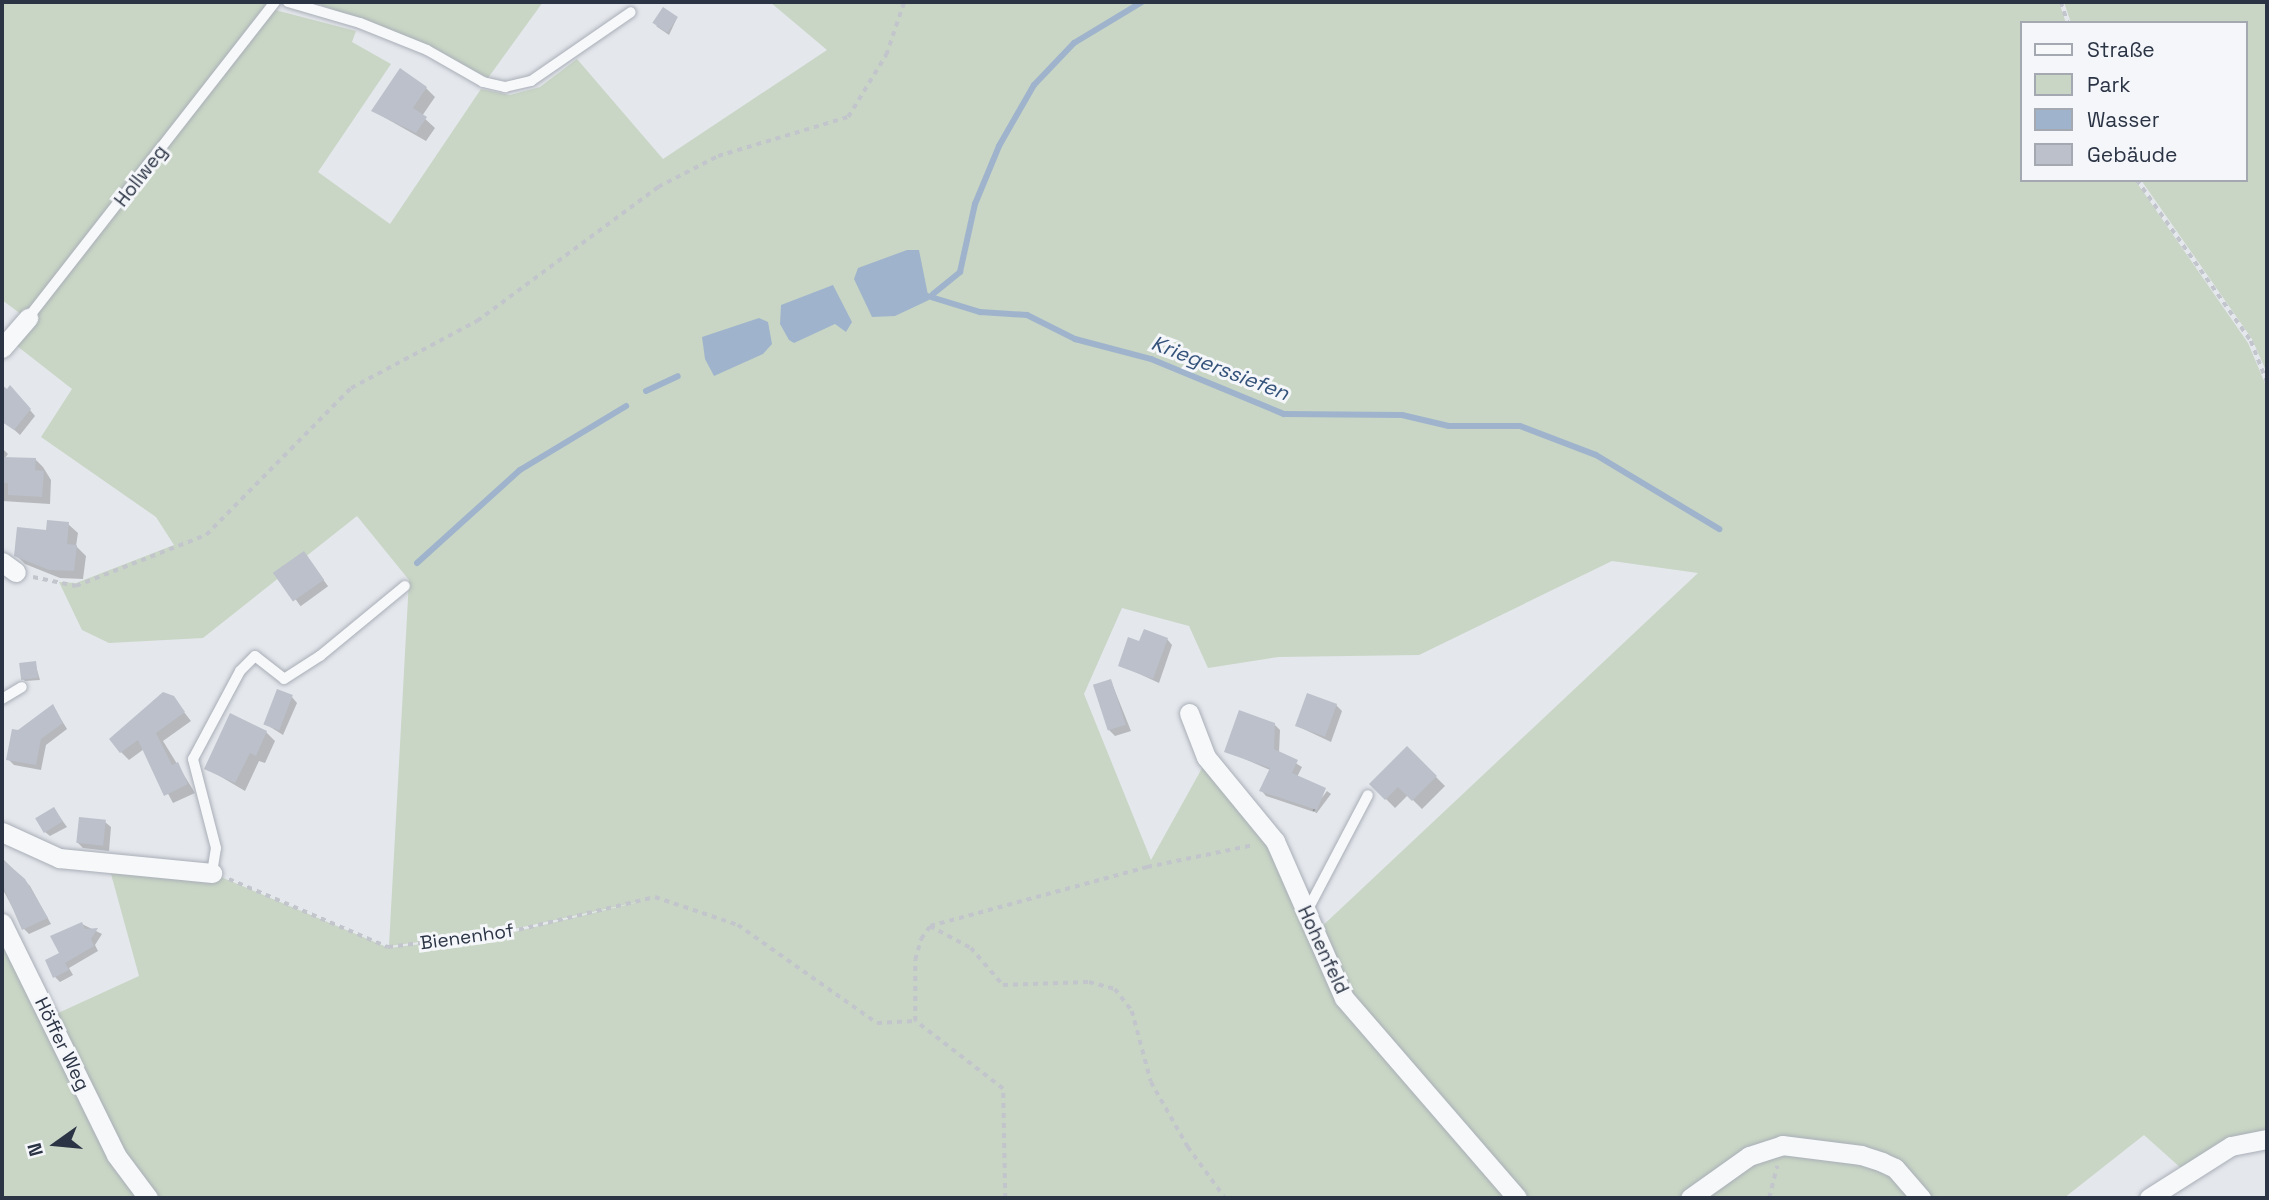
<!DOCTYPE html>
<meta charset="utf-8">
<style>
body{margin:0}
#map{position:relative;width:2269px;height:1200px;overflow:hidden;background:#e4e7ec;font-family:"Space Grotesk",sans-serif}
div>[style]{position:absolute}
.green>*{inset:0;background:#c9d6c5}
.water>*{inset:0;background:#9fb4cc}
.shadow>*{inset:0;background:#0003;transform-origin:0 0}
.stream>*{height:6px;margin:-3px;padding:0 3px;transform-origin:3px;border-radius:3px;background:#9fb4cc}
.building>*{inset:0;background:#bbc0ca;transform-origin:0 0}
.path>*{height:3.5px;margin-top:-1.75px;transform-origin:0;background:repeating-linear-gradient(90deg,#c2c5cb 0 5px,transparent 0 10px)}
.roads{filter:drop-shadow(0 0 2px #a9aeb7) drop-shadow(0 0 2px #a9aeb7)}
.service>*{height:10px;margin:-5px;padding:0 5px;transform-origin:5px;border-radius:5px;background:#f7f8fa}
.minor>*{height:19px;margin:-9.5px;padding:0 9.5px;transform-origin:9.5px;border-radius:9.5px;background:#f7f8fa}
span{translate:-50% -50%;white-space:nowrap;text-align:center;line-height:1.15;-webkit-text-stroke:6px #f4f6f9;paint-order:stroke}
.street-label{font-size:19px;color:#2b3445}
.water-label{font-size:21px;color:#34527a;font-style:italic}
.frame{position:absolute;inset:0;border:4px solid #2b3445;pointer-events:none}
.legend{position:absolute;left:2020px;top:21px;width:228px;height:161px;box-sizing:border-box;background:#f4f6f9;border:2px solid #a4a8b1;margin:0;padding:9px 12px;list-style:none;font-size:21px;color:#2b3445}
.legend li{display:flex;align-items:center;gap:14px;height:35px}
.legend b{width:35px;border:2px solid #a4a8b1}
.north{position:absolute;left:21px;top:1109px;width:70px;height:70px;-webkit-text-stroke:5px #f4f6f9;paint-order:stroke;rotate:255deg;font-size:19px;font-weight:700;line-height:28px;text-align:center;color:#2b3445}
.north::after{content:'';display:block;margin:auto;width:24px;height:32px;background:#2b3445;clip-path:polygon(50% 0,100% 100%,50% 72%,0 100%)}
</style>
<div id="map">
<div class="green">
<i style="clip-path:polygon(2px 2px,268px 2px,25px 317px,2px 300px)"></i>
<i style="clip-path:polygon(313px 2px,543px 2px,488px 78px,429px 48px)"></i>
<i style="clip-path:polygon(770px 2px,2059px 2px,2066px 23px,2022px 23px,2022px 180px,2135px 180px,2248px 343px,2267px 388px,2267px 1133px,2182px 1169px,2144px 1135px,2064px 1198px,1927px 1198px,1908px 1175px,1784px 1142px,1685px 1198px,1521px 1198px,1348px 998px,1317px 931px,1698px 573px,1612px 561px,1419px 655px,1278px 657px,1208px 668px,1189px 626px,1122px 608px,1084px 694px,1151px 860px,1206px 761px,1274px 845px,1342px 999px,1512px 1198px,160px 1198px,122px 1156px,56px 1014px,139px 976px,108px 863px,209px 872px,389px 948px,510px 933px,647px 900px,509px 930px,389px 946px,409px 580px,357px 516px,203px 638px,109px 643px,82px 630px,59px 582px,76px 583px,174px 545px,156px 517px,41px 437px,72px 389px,12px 342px,275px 10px,356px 31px,352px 42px,391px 64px,318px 172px,390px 224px,481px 89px,510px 95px,540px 87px,577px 59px,663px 159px,827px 50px)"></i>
<i style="clip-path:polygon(2064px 2px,2267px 2px,2267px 373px,2252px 339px,2141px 180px,2246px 180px,2246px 23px,2071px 23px)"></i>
<i style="clip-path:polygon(2px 941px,140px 1198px,2px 1198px)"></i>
<i style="clip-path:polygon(1783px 1148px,1881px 1167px,1915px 1198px,1696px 1198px,1722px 1178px)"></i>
</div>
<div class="water">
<i style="clip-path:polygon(907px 250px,919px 250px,929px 300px,895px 316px,872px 317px,854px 279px,858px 268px)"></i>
<i style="clip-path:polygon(833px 285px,852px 322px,846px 332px,835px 324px,794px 343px,789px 340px,780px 324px,781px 305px)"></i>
<i style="clip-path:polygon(759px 318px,768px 322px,772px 344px,763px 354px,714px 376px,705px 359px,702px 337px)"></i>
</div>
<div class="shadow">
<i style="clip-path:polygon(677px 18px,669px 35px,656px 26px)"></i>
<i style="clip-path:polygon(426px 88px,435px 97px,422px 116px,435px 128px,426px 141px,373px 111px)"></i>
<i style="clip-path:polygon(11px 387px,35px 416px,20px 435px,2px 419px,2px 399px)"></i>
<i style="clip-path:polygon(2px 448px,8px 454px,5px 458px,35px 459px,43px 467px,51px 480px,50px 504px,2px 501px)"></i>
<i style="clip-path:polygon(68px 524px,78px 533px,76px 546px,86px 556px,83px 579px,60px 578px,25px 564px,16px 555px,48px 532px)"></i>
<i style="left:304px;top:553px;width:41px;height:34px;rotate:54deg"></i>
<i style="clip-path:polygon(1167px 639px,1172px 645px,1159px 683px,1120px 665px,1140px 644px)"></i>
<i style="clip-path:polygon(35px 663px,40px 680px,25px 681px,23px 679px)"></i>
<i style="clip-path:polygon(1111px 681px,1131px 731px,1115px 736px,1109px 730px)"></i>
<i style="clip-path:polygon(292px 697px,297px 703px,283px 735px,264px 723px)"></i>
<i style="clip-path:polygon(173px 698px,191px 721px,163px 741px,195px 793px,173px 803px,144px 749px,129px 760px,121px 752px)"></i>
<i style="clip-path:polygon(1336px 705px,1342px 711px,1331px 742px,1297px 726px)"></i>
<i style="clip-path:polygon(53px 706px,67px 729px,46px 745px,41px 770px,14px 765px,8px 759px,19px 732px)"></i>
<i style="clip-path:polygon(1274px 724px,1280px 730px,1279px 753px,1302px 767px,1297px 777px,1324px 789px,1314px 812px,1266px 796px,1261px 790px,1270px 770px,1226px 751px)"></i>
<i style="clip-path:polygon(266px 732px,275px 741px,265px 763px,259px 761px,245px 791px,206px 768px)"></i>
<i style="clip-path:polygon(1407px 748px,1445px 786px,1422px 809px,1408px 795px,1395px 808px,1371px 784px)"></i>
<i style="left:1327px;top:791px;width:5px;height:24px;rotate:37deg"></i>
<i style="clip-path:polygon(54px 809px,67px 827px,50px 836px,45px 832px)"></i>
<i style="clip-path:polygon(105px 822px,111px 827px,109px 851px,83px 848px,77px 842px)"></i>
<i style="clip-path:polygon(2px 858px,30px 886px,51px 924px,29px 934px,24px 929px,2px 888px)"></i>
<i style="clip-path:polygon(82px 924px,102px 934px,95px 945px,98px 951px,69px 968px,73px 975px,60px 982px,55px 977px,61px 954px)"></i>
</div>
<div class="stream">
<i style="left:921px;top:294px;width:62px;rotate:17deg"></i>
<i style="left:980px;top:312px;width:47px;rotate:3.7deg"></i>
<i style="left:1027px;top:315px;width:54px;rotate:26.6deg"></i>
<i style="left:1075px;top:339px;width:79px;rotate:14.7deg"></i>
<i style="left:1151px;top:359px;width:144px;rotate:22.5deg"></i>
<i style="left:1284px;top:414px;width:118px;rotate:0.5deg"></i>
<i style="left:1402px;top:415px;width:48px;rotate:13.2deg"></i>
<i style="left:1449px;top:426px;width:71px"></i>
<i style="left:1520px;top:426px;width:81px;rotate:20.9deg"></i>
<i style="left:1596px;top:455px;width:144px;rotate:31deg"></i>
<i style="left:933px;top:294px;width:35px;rotate:-39deg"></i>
<i style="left:960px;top:272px;width:70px;rotate:-77.6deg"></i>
<i style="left:975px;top:204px;width:63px;rotate:-67.5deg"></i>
<i style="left:999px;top:146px;width:70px;rotate:-60.2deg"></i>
<i style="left:1034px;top:85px;width:58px;rotate:-46.4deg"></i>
<i style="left:1074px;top:43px;width:79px;rotate:-31.1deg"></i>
<i style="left:646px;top:391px;width:35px;rotate:-25deg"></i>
<i style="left:417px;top:563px;width:139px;rotate:-42.1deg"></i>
<i style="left:520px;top:470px;width:124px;rotate:-31.1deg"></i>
</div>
<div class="building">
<i style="left:663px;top:7px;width:18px;height:19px;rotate:34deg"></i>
<i style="clip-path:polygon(400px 68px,427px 87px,413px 108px,427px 117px,416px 133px,371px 111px)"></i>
<i style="clip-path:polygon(2px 385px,7px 389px,10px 385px,31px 409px,14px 430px,2px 422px)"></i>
<i style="clip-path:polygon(2px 457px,36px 458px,35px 470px,44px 471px,42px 497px,8px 495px,8px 483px,2px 483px)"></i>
<i style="clip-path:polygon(47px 520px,69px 522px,67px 544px,77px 545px,74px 571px,49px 570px,14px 556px,17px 527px,46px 530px)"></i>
<i style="left:304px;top:551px;width:35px;height:38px;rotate:55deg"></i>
<i style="clip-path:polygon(1144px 629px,1168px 638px,1153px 679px,1118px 666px,1128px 637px,1139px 641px)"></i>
<i style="left:36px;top:661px;width:17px;height:17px;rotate:83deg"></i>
<i style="left:1111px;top:679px;width:48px;height:19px;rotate:72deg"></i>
<i style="left:277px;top:689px;width:17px;height:38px;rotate:21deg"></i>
<i style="clip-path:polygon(163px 692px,174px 696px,185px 712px,156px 733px,172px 765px,178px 762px,188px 784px,164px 796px,138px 740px,120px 753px,109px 739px)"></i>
<i style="left:1307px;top:693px;width:32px;height:35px;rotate:20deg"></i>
<i style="clip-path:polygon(53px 704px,63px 723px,41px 739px,36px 765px,6px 760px,12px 729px,18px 730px)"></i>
<i style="clip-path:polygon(1239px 710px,1275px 723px,1274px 749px,1298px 760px,1292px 773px,1326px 788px,1317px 810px,1259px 791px,1270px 768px,1224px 752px)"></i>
<i style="clip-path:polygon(230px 713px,267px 731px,256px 756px,250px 753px,235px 783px,204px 769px)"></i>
<i style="clip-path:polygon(1407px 746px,1437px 776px,1412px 801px,1398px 787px,1385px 800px,1369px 784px)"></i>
<i style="left:54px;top:807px;width:17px;height:22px;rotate:59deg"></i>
<i style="left:79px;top:817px;width:27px;height:26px;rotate:6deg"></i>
<i style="clip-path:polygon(2px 859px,25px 879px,48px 918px,22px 930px,2px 884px)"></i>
<i style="clip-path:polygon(82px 922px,85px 929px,98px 928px,91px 939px,94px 946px,65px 963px,69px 970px,53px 978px,45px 960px,59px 953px,50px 936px)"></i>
</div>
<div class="path">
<i style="left:2061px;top:2px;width:22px;rotate:72deg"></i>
<i style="left:2137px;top:180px;width:197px;rotate:54.7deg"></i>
<i style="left:2251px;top:341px;width:44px;rotate:68.7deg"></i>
<i style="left:33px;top:577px;width:44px;rotate:11.8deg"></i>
<i style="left:76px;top:586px;width:140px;rotate:-21.4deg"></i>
<i style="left:206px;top:535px;width:206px;rotate:-45.4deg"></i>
<i style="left:351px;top:388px;width:143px;rotate:-28deg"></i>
<i style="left:477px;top:321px;width:225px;rotate:-36.5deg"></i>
<i style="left:658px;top:187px;width:68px;rotate:-27.3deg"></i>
<i style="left:718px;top:156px;width:136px;rotate:-16.7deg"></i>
<i style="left:848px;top:117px;width:73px;rotate:-58.5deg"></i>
<i style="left:886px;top:55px;width:56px;rotate:-71.2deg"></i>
<i style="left:229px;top:879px;width:173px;rotate:23.2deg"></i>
<i style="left:388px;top:947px;width:122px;rotate:-7.1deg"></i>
<i style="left:509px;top:932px;width:150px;rotate:-13.5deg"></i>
<i style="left:655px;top:897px;width:88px;rotate:18.6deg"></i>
<i style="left:738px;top:925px;width:170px;rotate:35.2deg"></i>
<i style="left:877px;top:1023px;width:38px;rotate:-3deg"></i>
<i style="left:930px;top:926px;width:225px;rotate:-15.2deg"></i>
<i style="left:1147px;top:867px;width:109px;rotate:-11.6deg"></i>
<i style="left:1005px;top:1198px;width:109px;rotate:-91.1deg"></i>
<i style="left:1003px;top:1089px;width:111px;rotate:-142.3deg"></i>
<i style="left:915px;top:1021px;width:61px;rotate:-90deg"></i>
<i style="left:915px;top:960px;width:22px;rotate:-74deg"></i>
<i style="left:921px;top:939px;width:16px;rotate:-55deg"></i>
<i style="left:930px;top:926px;width:47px;rotate:28.2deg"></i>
<i style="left:971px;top:948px;width:49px;rotate:49.1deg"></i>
<i style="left:1003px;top:985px;width:86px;rotate:-2deg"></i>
<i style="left:1089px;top:982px;width:27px;rotate:15deg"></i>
<i style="left:1115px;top:989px;width:28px;rotate:52deg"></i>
<i style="left:1132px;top:1011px;width:73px;rotate:75deg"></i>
<i style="left:1151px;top:1082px;width:75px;rotate:60.4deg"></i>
<i style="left:1188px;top:1147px;width:63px;rotate:54deg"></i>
<i style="left:1769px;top:1198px;width:33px;rotate:-76deg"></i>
</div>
<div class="roads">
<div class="service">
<i style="left:288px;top:2px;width:75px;rotate:16.3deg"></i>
<i style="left:360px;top:23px;width:72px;rotate:21.9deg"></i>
<i style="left:427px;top:50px;width:64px;rotate:29.7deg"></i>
<i style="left:483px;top:82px;width:23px;rotate:13deg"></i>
<i style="left:505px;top:87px;width:27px;rotate:-13deg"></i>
<i style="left:531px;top:81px;width:121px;rotate:-34.6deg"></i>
<i style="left:28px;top:318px;width:401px;rotate:-52deg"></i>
<i style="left:2px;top:699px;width:23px;rotate:-31deg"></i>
<i style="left:212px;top:873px;width:25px;rotate:-81deg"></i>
<i style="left:216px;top:848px;width:92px;rotate:-104.5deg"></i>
<i style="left:193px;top:759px;width:100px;rotate:-61.9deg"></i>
<i style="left:240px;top:671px;width:21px;rotate:-45deg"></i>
<i style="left:255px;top:656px;width:37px;rotate:38deg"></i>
<i style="left:284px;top:679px;width:43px;rotate:-32.6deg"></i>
<i style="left:320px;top:656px;width:110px;rotate:-39.5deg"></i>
<i style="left:1306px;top:913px;width:133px;rotate:-62.3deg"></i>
</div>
<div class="minor">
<i style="left:2px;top:348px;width:40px;rotate:-49deg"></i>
<i style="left:2px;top:562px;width:17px;rotate:36deg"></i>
<i style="left:1189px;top:713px;width:47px;rotate:68.9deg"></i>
<i style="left:1206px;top:757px;width:109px;rotate:50.6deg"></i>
<i style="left:1275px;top:841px;width:171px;rotate:66.3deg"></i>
<i style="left:1344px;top:998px;width:264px;rotate:49.1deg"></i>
<i style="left:2px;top:832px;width:63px;rotate:24.5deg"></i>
<i style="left:59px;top:858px;width:154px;rotate:5.6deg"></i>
<i style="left:2px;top:923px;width:258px;rotate:63.8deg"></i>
<i style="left:116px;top:1155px;width:54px;rotate:53.3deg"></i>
<i style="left:1690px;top:1198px;width:72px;rotate:-35.4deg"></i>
<i style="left:1749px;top:1156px;width:35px;rotate:-18deg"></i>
<i style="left:1782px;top:1145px;width:80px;rotate:7.2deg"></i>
<i style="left:1861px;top:1155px;width:22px;rotate:18deg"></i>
<i style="left:1882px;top:1162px;width:14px;rotate:25deg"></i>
<i style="left:1895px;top:1168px;width:40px;rotate:49deg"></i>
<i style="left:2149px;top:1198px;width:97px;rotate:-32.4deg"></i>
<i style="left:2231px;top:1146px;width:37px;rotate:-11deg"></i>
</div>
</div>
<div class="street-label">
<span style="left:141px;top:176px;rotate:-52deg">Hollweg</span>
<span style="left:467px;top:937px;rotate:-8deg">Bienenhof</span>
<span style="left:1323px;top:950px;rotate:65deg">Hohenfeld</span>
<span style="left:62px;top:1044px;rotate:64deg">Höffer Weg</span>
</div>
<div class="water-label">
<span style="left:1220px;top:368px;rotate:21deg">Kriegerssiefen</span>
</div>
<div class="frame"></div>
<ul class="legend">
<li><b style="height:9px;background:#f7f8fa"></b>Straße</li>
<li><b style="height:19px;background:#c9d6c5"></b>Park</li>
<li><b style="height:19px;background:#9fb4cc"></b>Wasser</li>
<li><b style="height:19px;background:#bbc0ca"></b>Gebäude</li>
</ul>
<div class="north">N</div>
</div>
